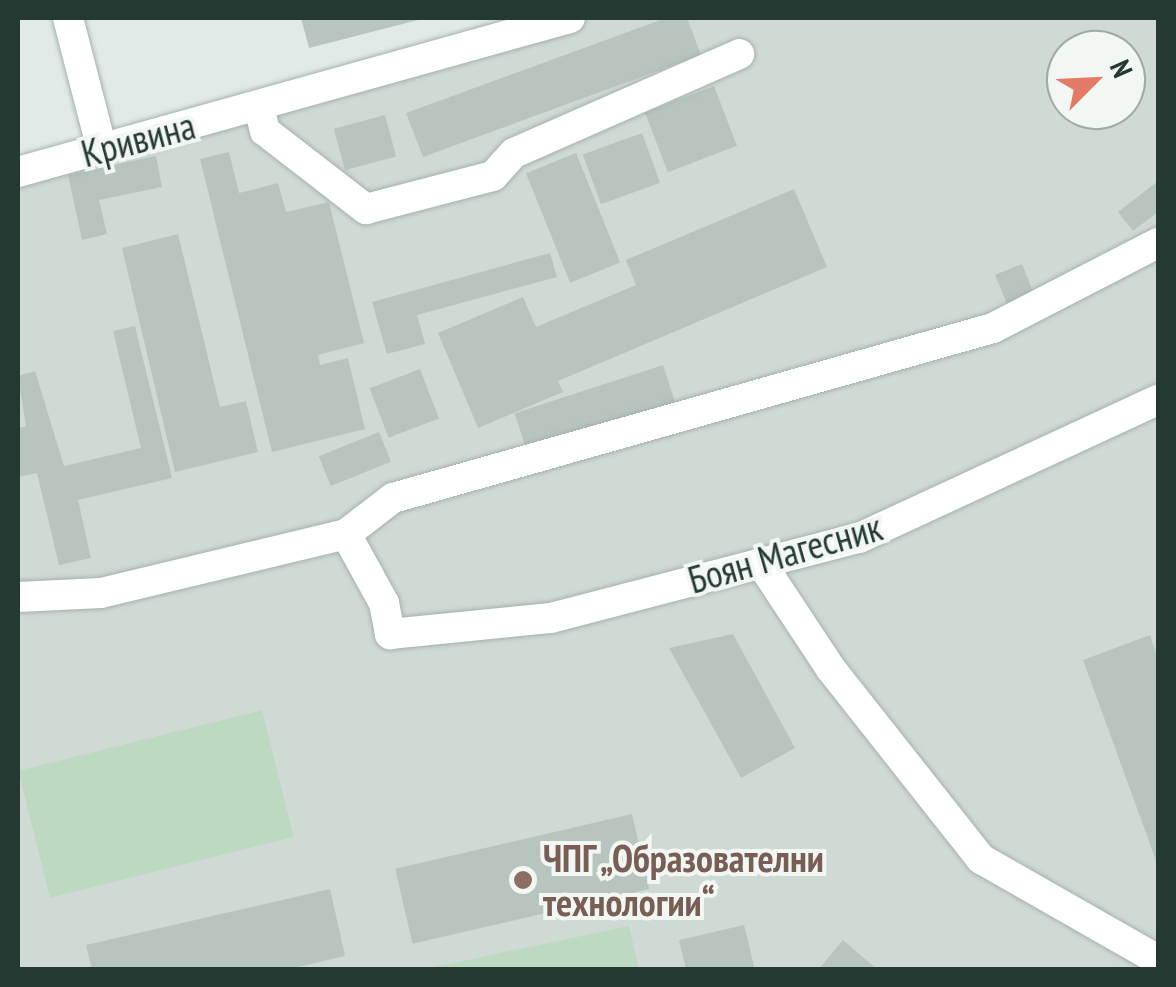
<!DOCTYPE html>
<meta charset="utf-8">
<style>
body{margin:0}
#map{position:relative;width:1176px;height:987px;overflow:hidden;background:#e1eae6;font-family:"PT Sans Narrow",sans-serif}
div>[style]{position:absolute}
.built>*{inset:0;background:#d0dad4}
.green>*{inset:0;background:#bdd9c2;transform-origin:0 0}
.building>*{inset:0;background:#b7c5be;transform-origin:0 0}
.roads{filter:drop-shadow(0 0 2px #a5b1ac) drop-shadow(0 0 2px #a5b1ac)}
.minor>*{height:30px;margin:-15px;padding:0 15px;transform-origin:15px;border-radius:15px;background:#fff}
.dots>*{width:28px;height:28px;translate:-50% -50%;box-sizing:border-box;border:5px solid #f2f7f4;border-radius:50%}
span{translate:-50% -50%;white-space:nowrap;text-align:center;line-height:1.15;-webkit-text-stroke:8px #f2f7f4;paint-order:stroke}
.street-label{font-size:38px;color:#243932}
.education-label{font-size:38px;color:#785e54;font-weight:700}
.left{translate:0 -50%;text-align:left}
.frame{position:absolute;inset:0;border:20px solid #243932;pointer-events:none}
.north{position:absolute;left:1046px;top:30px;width:100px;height:100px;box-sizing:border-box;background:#f2f7f4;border:2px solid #a0aba6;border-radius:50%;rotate:66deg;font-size:28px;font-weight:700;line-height:40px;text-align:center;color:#243932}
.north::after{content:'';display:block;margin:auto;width:35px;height:45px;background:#e37b67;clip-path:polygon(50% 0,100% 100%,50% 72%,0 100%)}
</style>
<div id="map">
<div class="built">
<i style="clip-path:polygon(evenodd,570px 18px,1158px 18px,1158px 969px,18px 970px,18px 172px,570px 18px,1066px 50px,1126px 50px,1126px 110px,1066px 110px,1066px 50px)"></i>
</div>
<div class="green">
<i style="left:262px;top:710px;width:131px;height:251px;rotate:76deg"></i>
<i style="clip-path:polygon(629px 926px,639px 969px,424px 969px)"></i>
</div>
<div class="building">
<i style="clip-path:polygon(301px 18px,422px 18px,422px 19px,309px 48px)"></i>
<i style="clip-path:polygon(666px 18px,687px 18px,701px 55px,423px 157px,406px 113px)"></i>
<i style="left:714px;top:86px;width:64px;height:74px;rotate:69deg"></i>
<i style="left:385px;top:115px;width:43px;height:53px;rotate:75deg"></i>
<i style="left:642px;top:133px;width:53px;height:63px;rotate:70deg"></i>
<i style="clip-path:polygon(229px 152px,239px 193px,278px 183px,286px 212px,329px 202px,364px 343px,318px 355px,320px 365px,348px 358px,365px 429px,272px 452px,200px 159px)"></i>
<i style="left:576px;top:153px;width:118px;height:54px;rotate:68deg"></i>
<i style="clip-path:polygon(156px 156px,162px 187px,99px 200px,107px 234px,82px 240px,68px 175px)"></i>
<i style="clip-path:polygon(1158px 181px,1158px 212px,1133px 231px,1118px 212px)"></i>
<i style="clip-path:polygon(794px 189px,827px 267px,558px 381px,563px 392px,478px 428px,438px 333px,523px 297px,536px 327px,636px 285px,626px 260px)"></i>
<i style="clip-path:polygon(178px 234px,220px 407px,246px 401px,258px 452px,175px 472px,122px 248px)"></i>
<i style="clip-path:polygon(550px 253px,557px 277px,417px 315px,425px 344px,387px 354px,372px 302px)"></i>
<i style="left:1022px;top:264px;width:32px;height:29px;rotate:68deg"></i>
<i style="clip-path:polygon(135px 326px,172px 478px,78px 500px,91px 558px,59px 565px,37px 473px,18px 477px,18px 428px,26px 426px,18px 376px,35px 371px,64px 466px,141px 448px,113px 331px)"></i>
<i style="left:663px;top:365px;width:41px;height:156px;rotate:72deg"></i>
<i style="left:420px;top:369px;width:53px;height:54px;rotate:69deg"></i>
<i style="left:379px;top:432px;width:32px;height:65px;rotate:68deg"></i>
<i style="clip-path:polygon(733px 634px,795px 748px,741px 778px,669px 648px)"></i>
<i style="clip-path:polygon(1150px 635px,1158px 659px,1158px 866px,1083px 660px)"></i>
<i style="left:632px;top:814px;width:77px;height:243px;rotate:77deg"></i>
<i style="clip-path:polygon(330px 889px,345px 956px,285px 970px,92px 970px,86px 945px)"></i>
<i style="clip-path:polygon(744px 925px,755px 970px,686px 970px,679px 940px)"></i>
<i style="clip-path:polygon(843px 940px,878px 970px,818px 970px)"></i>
</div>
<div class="roads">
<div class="minor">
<i style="left:68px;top:18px;width:135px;rotate:75.5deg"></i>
<i style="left:259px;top:107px;width:25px;rotate:76deg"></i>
<i style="left:265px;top:131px;width:128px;rotate:37.7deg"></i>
<i style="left:366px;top:209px;width:131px;rotate:-14.6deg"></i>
<i style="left:493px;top:176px;width:31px;rotate:-48deg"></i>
<i style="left:514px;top:153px;width:246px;rotate:-23.7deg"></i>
<i style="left:18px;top:172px;width:573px;rotate:-15.59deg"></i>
<i style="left:346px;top:534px;width:59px;rotate:-37.5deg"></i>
<i style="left:393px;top:498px;width:624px;rotate:-15.82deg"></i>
<i style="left:993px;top:328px;width:186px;rotate:-27.3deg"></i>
<i style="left:761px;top:563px;width:127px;rotate:56.6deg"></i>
<i style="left:831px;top:669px;width:242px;rotate:51.7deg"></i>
<i style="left:981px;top:859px;width:204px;rotate:29.7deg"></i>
<i style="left:18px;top:597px;width:83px;rotate:-2.8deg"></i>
<i style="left:101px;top:593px;width:252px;rotate:-13.5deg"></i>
<i style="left:346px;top:534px;width:79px;rotate:61.2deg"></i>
<i style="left:384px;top:603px;width:32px;rotate:79deg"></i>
<i style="left:390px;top:634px;width:162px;rotate:-5.7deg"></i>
<i style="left:551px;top:618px;width:318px;rotate:-14.6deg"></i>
<i style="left:859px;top:538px;width:329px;rotate:-24.8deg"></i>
</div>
</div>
<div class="dots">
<i style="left:523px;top:880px;background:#8d6e63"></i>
</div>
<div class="street-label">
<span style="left:138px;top:139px;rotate:-15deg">Кривина</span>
<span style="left:785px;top:553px;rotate:-16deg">Боян Магесник</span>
</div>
<div class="education-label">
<span class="left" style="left:543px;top:880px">ЧПГ „Образователни<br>технологии“</span>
</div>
<div class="frame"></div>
<div class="north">N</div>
</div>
